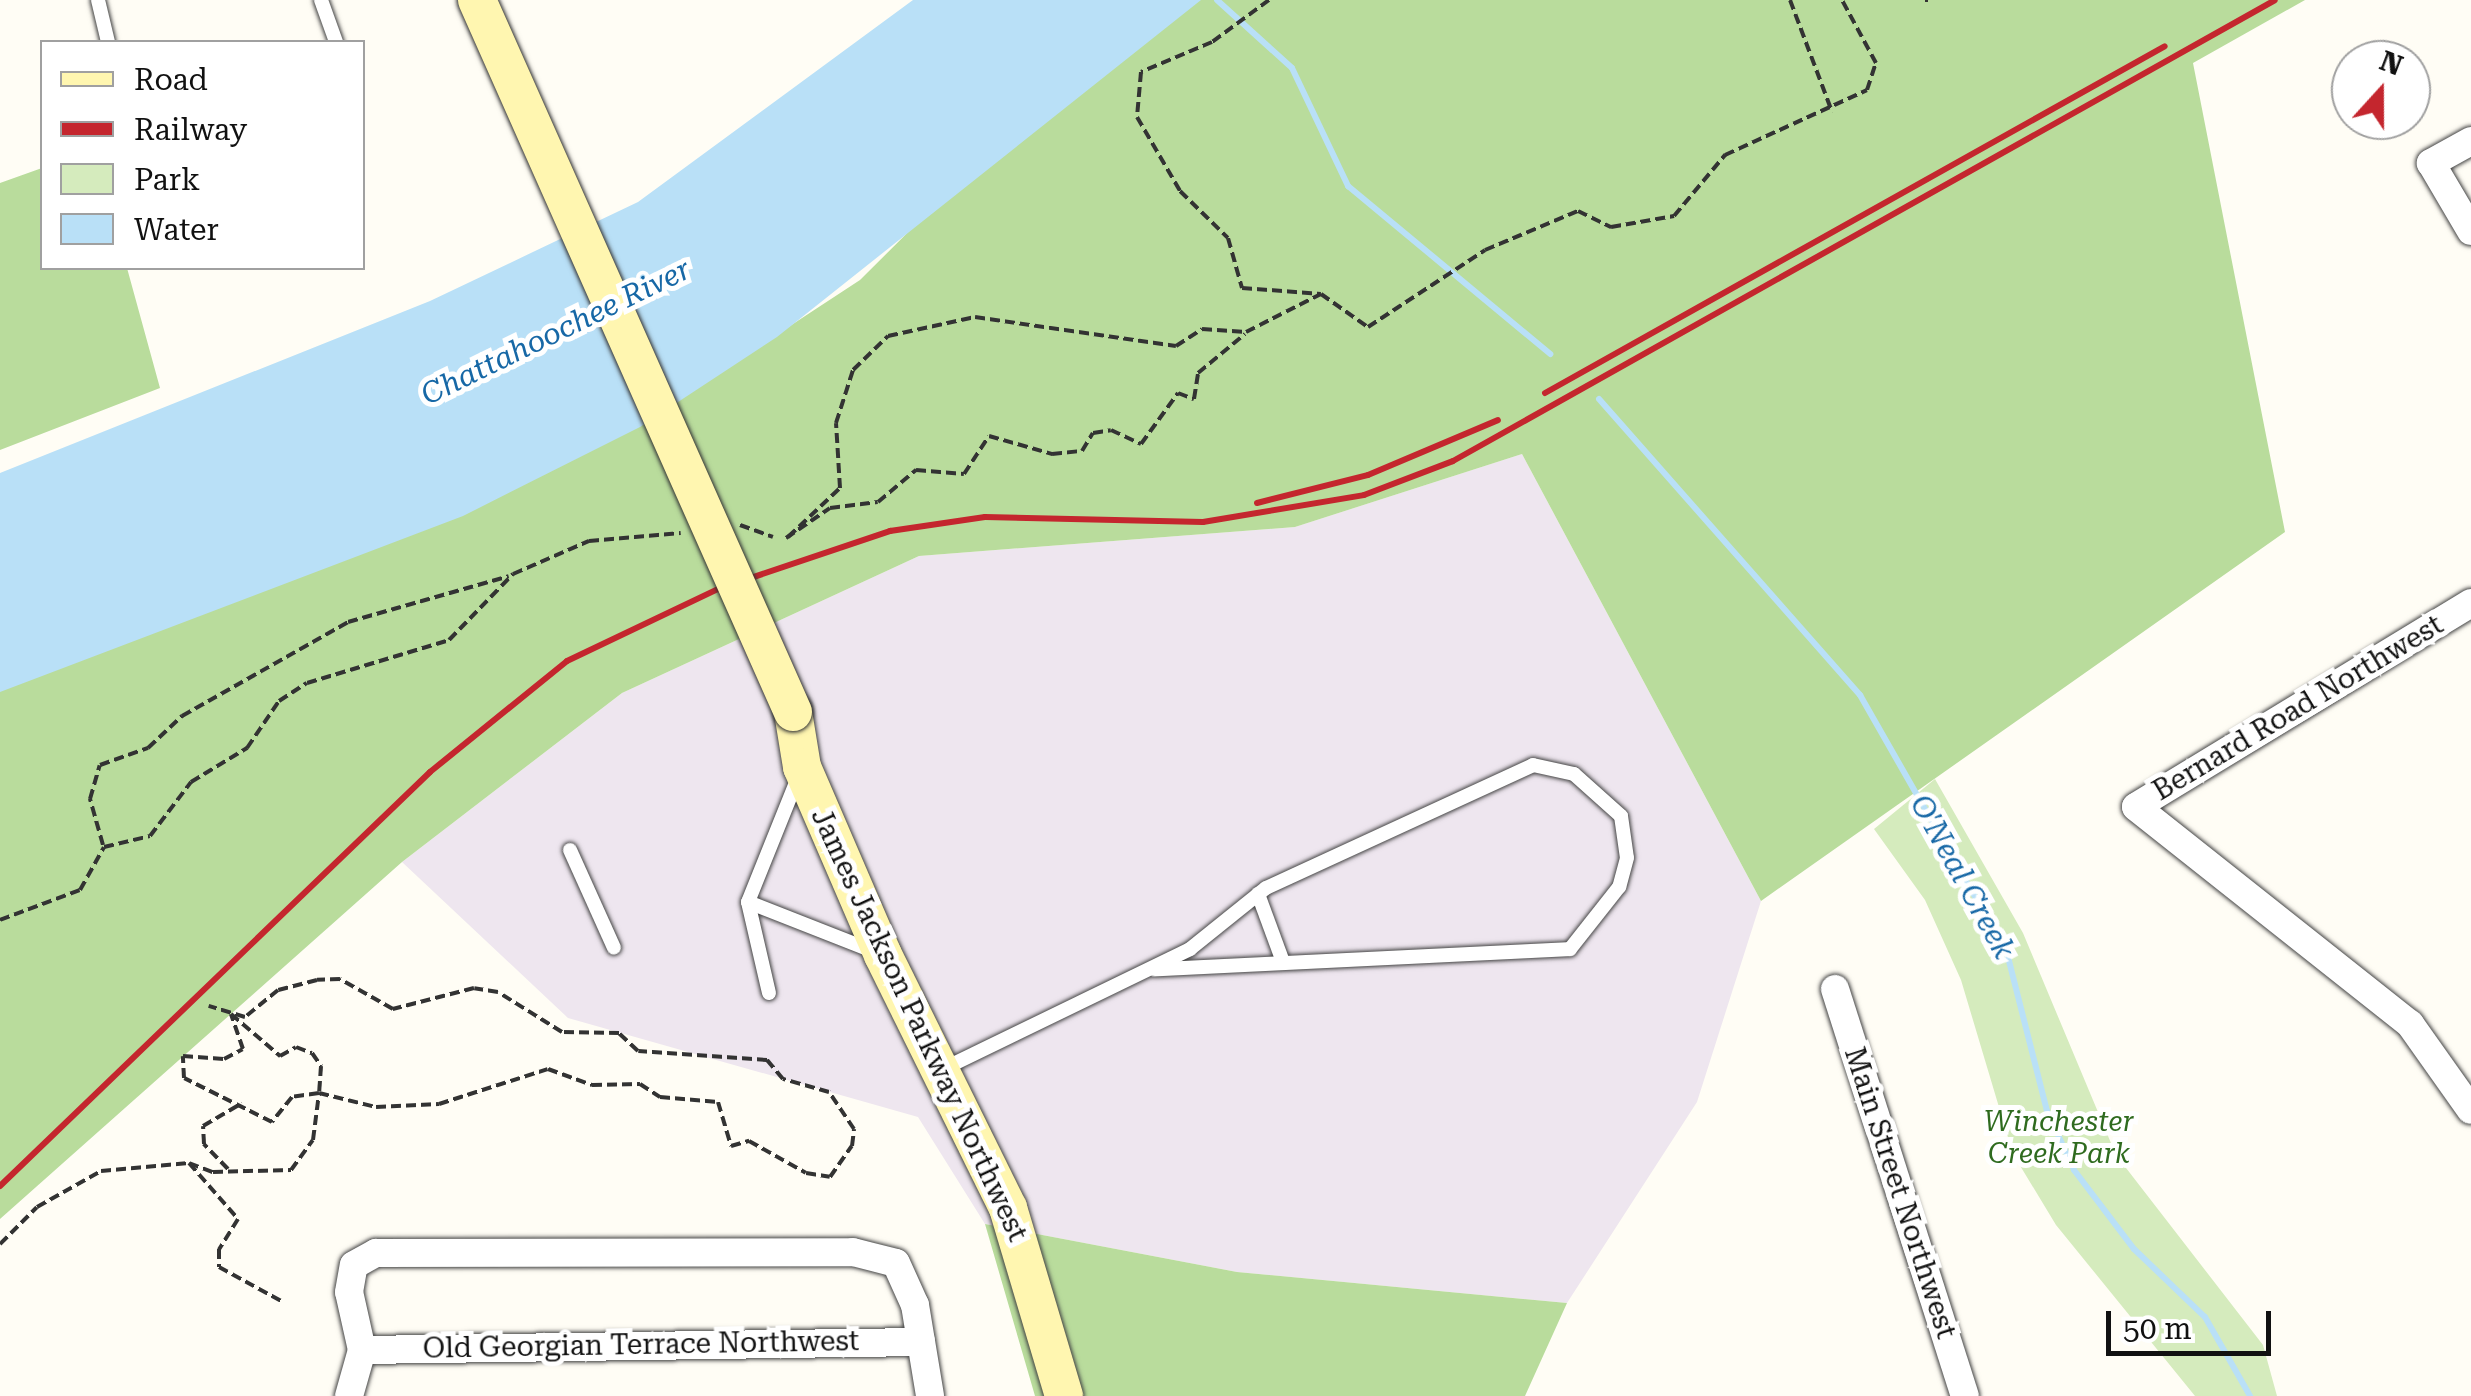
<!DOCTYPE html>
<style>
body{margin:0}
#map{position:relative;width:2471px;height:1396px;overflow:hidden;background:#fffdf5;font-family:"Roboto Serif",serif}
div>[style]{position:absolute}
.industrial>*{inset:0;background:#eee6ef}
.green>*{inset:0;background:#d5ebbd}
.forest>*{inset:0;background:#b9dc9c}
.water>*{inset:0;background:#b9e0f7}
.stream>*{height:6px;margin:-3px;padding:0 3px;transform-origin:3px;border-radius:3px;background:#b9e0f7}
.path>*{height:4px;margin-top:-2px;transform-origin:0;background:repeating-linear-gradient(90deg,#333 0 10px,transparent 0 15px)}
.roads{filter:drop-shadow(0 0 2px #444) drop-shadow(0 0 2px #444)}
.lane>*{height:14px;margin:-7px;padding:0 7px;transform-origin:7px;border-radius:7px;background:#fff}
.street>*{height:28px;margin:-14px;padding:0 14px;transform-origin:14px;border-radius:14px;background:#fff}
.secondary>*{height:38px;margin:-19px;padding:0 19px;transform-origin:19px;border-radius:19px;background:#fff6b0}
.rail>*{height:6px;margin:-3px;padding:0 3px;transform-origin:3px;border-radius:3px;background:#c4262e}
.bridges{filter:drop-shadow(0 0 2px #333) drop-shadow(0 0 2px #333)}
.secondary-bridge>*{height:38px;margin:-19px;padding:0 19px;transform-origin:19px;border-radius:19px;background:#fff6b0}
span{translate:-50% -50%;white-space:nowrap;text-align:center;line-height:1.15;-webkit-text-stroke:10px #fff;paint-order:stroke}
.street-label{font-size:28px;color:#111}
.park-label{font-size:28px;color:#2f6b1f;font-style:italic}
.water-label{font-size:30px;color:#1768a6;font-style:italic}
.legend{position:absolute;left:40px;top:40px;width:325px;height:230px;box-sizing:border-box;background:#fff;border:2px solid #a0a0a0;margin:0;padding:12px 18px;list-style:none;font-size:30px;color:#111}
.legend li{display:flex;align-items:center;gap:20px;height:50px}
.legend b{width:50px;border:2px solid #a0a0a0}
.north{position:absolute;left:2331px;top:40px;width:100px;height:100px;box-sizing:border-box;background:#fff;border:2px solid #a0a0a0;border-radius:50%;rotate:21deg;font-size:28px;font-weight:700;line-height:40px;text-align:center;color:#111}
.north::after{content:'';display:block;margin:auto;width:35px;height:45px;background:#c4262e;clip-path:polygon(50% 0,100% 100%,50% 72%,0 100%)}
.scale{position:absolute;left:2106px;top:1311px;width:165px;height:45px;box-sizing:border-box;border:5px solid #111;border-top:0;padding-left:12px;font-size:30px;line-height:35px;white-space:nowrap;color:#111;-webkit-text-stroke:8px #fff;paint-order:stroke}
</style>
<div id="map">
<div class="industrial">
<i style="clip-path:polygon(1522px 454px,1761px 901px,1697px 1102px,1567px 1303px,1237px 1272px,985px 1224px,918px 1117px,568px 1018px,402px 862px,622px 693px,919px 556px,1295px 527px)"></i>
</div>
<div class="green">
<i style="clip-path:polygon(1935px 779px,2023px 933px,2116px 1155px,2263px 1345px,2277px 1396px,2195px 1396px,2056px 1225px,2013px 1154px,1961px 980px,1925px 900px,1874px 829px)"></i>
</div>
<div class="forest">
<i style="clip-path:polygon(1187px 0,2305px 0,2193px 63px,2285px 532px,1761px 901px,1522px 454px,1295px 527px,919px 556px,622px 693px,402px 862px,0 1219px,0 660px,630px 431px,860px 280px,1071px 70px)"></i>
<i style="clip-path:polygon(42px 168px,42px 268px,127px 268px,160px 388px,0 450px,0 183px)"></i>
<i style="clip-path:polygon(985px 1224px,1237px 1272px,1567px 1303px,1525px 1396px,1035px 1396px)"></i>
</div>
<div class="water">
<i style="clip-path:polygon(913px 0,1201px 0,777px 337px,640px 427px,463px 516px,0 692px,0 473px,430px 301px,638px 202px)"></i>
</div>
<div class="stream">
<i style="left:1217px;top:0;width:101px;rotate:42.2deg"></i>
<i style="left:1292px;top:68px;width:131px;rotate:64.6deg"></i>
<i style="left:1348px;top:186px;width:263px;rotate:39.7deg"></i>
<i style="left:1599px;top:399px;width:395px;rotate:48.6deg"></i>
<i style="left:1860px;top:695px;width:297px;rotate:60.3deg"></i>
<i style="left:2007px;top:953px;width:163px;rotate:75.8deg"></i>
<i style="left:2047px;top:1111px;width:65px;rotate:65.4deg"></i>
<i style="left:2074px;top:1170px;width:99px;rotate:52.8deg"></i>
<i style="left:2134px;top:1249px;width:98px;rotate:43.8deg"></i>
<i style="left:2205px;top:1317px;width:91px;rotate:60.3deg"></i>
</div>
<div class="path">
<i style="left:1269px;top:0;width:71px;rotate:143.6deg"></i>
<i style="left:1212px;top:42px;width:77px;rotate:157.1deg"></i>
<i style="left:1141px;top:72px;width:45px;rotate:95.1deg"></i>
<i style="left:1137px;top:117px;width:86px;rotate:59.8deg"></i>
<i style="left:1180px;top:191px;width:67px;rotate:44.4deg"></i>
<i style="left:1228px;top:238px;width:52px;rotate:74.4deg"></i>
<i style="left:1242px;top:288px;width:79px;rotate:4.3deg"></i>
<i style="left:1321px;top:294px;width:57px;rotate:35.1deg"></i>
<i style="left:1368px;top:327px;width:140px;rotate:-33.3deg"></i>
<i style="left:1485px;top:250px;width:101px;rotate:-22.8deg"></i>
<i style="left:1578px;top:211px;width:37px;rotate:26deg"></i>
<i style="left:1611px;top:227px;width:64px;rotate:-9.9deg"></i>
<i style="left:1674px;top:216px;width:80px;rotate:-50.1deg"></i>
<i style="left:1725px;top:155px;width:156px;rotate:-24.6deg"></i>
<i style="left:1867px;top:90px;width:28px;rotate:-72deg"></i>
<i style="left:1876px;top:63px;width:72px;rotate:-118.4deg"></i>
<i style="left:1790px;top:0;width:120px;rotate:69.4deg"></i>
<i style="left:1925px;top:0;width:3px"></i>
<i style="left:740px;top:525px;width:35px;rotate:20deg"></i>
<i style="left:788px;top:537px;width:71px;rotate:-43.3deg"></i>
<i style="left:840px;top:488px;width:65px;rotate:-93.5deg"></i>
<i style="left:836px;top:423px;width:56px;rotate:-72.2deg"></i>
<i style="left:853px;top:370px;width:49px;rotate:-44.2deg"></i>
<i style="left:888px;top:336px;width:89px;rotate:-12.3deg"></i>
<i style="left:975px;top:317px;width:203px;rotate:8.2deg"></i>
<i style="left:1176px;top:346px;width:31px;rotate:-33deg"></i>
<i style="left:1202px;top:329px;width:44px;rotate:3.9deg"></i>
<i style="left:1246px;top:332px;width:84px;rotate:-26.9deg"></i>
<i style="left:786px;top:538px;width:53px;rotate:-34.3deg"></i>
<i style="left:830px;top:508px;width:48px;rotate:-7.1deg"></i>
<i style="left:878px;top:502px;width:50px;rotate:-40.1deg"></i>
<i style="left:916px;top:470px;width:48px;rotate:4.8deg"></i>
<i style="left:964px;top:474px;width:45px;rotate:-56.7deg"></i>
<i style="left:989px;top:436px;width:66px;rotate:15.9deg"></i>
<i style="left:1052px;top:454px;width:30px;rotate:-6deg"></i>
<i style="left:1082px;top:451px;width:21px;rotate:-59deg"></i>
<i style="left:1093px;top:433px;width:18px;rotate:-9deg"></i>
<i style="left:1111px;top:430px;width:33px;rotate:25deg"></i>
<i style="left:1141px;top:444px;width:63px;rotate:-54deg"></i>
<i style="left:1178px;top:393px;width:17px;rotate:21deg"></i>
<i style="left:1194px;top:399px;width:26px;rotate:-81deg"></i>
<i style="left:1198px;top:373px;width:61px;rotate:-39.7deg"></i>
<i style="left:103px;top:845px;width:48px;rotate:-105.8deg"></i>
<i style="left:90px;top:799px;width:35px;rotate:-74deg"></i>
<i style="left:100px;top:765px;width:51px;rotate:-19.5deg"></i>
<i style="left:148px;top:748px;width:47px;rotate:-43.3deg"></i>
<i style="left:182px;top:716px;width:191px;rotate:-29.5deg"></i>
<i style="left:348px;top:622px;width:167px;rotate:-15.9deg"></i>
<i style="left:0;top:920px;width:85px;rotate:-20.6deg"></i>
<i style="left:80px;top:890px;width:49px;rotate:-60.8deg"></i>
<i style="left:104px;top:847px;width:47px;rotate:-13.4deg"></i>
<i style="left:150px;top:836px;width:68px;rotate:-52.8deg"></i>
<i style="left:191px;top:782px;width:66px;rotate:-31.3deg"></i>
<i style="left:247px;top:748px;width:57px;rotate:-55.8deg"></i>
<i style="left:279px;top:701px;width:33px;rotate:-33deg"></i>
<i style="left:307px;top:683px;width:148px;rotate:-16.8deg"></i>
<i style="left:449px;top:640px;width:92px;rotate:-45.9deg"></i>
<i style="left:513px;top:574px;width:83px;rotate:-23.5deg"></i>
<i style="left:589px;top:541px;width:92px;rotate:-5deg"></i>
<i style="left:231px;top:1014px;width:65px;rotate:40.6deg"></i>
<i style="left:280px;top:1056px;width:18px;rotate:-29deg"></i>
<i style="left:296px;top:1047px;width:17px;rotate:21deg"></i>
<i style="left:312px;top:1053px;width:16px;rotate:55deg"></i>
<i style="left:321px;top:1066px;width:27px;rotate:94deg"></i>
<i style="left:319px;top:1093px;width:27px;rotate:172deg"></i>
<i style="left:292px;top:1097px;width:32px;rotate:129deg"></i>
<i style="left:272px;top:1122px;width:98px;rotate:-153.4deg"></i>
<i style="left:184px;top:1078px;width:22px;rotate:-93deg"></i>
<i style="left:183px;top:1056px;width:41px;rotate:4.2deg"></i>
<i style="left:224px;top:1059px;width:21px;rotate:-28deg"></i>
<i style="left:243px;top:1049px;width:37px;rotate:-109deg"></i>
<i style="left:189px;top:1163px;width:74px;rotate:48.8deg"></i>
<i style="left:238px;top:1219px;width:36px;rotate:122deg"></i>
<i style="left:219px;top:1249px;width:18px;rotate:90deg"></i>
<i style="left:219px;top:1267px;width:71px;rotate:28.7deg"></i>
<i style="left:228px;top:1169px;width:35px;rotate:-134deg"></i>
<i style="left:204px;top:1144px;width:18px;rotate:-93deg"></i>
<i style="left:203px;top:1126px;width:45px;rotate:-30.5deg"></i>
<i style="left:0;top:1244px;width:52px;rotate:-45deg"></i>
<i style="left:37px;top:1207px;width:73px;rotate:-29.4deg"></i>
<i style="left:101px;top:1171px;width:88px;rotate:-5.2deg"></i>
<i style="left:189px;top:1163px;width:26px;rotate:21deg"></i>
<i style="left:213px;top:1172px;width:78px;rotate:-1.5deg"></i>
<i style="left:291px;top:1170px;width:37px;rotate:-54deg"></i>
<i style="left:313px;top:1140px;width:47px;rotate:-82.7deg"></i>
<i style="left:319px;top:1093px;width:59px;rotate:13.8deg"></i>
<i style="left:376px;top:1107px;width:63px;rotate:-2.7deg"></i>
<i style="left:439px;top:1104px;width:114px;rotate:-17.8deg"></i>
<i style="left:548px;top:1069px;width:47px;rotate:20deg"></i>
<i style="left:592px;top:1085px;width:48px;rotate:-1.2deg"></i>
<i style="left:640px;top:1084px;width:24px;rotate:33deg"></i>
<i style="left:660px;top:1097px;width:58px;rotate:4.9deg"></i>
<i style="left:718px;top:1102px;width:46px;rotate:73.5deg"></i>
<i style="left:731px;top:1146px;width:19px;rotate:-16deg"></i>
<i style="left:749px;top:1141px;width:65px;rotate:29.3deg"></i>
<i style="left:806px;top:1173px;width:24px;rotate:9deg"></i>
<i style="left:830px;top:1177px;width:38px;rotate:-55deg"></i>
<i style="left:852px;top:1146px;width:17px;rotate:-83deg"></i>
<i style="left:854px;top:1129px;width:45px;rotate:-124deg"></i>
<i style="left:829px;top:1092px;width:48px;rotate:-164.2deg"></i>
<i style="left:783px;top:1079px;width:25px;rotate:-130deg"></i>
<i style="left:767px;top:1060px;width:129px;rotate:-176deg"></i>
<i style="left:638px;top:1051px;width:26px;rotate:-137deg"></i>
<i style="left:619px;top:1033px;width:57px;rotate:-179deg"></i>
<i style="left:562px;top:1032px;width:75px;rotate:-148deg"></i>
<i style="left:498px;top:992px;width:24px;rotate:-171deg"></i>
<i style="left:474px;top:988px;width:84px;rotate:165.5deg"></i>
<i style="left:393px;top:1009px;width:61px;rotate:-150.5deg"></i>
<i style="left:340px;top:979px;width:23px;rotate:178deg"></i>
<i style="left:317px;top:980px;width:40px;rotate:165.6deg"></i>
<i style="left:278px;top:990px;width:43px;rotate:140.7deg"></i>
<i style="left:245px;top:1017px;width:38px;rotate:-163deg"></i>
</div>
<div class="roads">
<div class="lane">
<i style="left:98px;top:0;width:43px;rotate:76.6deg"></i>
<i style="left:321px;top:0;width:45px;rotate:70.3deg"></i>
<i style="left:570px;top:850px;width:107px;rotate:65.8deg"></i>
<i style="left:1258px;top:894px;width:72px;rotate:69.8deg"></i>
<i style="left:748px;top:902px;width:134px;rotate:21.4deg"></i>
<i style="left:769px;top:993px;width:93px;rotate:-103deg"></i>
<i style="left:748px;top:902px;width:137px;rotate:-68.1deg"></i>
<i style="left:941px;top:1070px;width:277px;rotate:-25.9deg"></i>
<i style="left:1190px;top:949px;width:97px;rotate:-38.8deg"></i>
<i style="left:1266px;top:888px;width:294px;rotate:-24.7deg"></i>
<i style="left:1533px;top:765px;width:42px;rotate:12.4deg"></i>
<i style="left:1574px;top:774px;width:63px;rotate:41.8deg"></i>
<i style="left:1621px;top:816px;width:42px;rotate:81.9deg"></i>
<i style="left:1627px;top:858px;width:30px;rotate:105deg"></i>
<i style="left:1619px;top:887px;width:79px;rotate:128.3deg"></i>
<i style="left:1570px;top:949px;width:416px;rotate:177.2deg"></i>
</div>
<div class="street">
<i style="left:2471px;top:141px;width:46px;rotate:151.2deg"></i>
<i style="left:2431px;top:163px;width:79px;rotate:59.5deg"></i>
<i style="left:2471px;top:603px;width:392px;rotate:148.7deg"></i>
<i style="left:2136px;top:807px;width:350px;rotate:38.4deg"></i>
<i style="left:2410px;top:1024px;width:105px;rotate:54.7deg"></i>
<i style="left:1835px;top:989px;width:427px;rotate:72.3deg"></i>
<i style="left:362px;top:1350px;width:59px;rotate:-102.6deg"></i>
<i style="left:349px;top:1292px;width:27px;rotate:-80deg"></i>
<i style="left:354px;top:1265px;width:25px;rotate:-29deg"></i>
<i style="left:376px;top:1253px;width:477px;rotate:-0.1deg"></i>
<i style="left:853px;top:1252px;width:44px;rotate:14.3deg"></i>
<i style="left:896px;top:1263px;width:46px;rotate:65.7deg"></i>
<i style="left:915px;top:1305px;width:92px;rotate:80.6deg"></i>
<i style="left:362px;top:1350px;width:559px;rotate:-0.82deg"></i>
<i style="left:349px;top:1396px;width:48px;rotate:-74.2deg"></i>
</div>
<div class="secondary">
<i style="left:793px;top:712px;width:56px;rotate:80.7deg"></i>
<i style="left:802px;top:767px;width:205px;rotate:66.7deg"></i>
<i style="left:883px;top:955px;width:282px;rotate:63.7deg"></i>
<i style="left:1008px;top:1208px;width:196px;rotate:73.4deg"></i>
</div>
</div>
<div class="rail">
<i style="left:1545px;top:393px;width:710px;rotate:-29.23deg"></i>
<i style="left:1257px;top:503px;width:114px;rotate:-14.2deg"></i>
<i style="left:1368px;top:475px;width:141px;rotate:-22.9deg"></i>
<i style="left:0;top:1186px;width:597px;rotate:-43.91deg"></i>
<i style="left:430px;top:772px;width:176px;rotate:-39deg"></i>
<i style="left:567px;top:661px;width:167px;rotate:-25.5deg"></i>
<i style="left:718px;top:589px;width:182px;rotate:-18.6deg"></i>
<i style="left:890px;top:531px;width:96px;rotate:-8.4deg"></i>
<i style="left:985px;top:517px;width:218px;rotate:1.3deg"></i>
<i style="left:1203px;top:522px;width:163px;rotate:-9.5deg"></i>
<i style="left:1364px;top:495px;width:95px;rotate:-20.9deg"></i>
<i style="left:1453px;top:461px;width:942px;rotate:-29.28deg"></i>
</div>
<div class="bridges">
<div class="secondary-bridge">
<i style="left:477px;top:0;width:779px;rotate:66.07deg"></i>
</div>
</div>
<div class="street-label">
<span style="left:2298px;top:708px;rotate:-31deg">Bernard Road Northwest</span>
<span style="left:919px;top:1025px;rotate:65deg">James Jackson Parkway Northwest</span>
<span style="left:1900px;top:1193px;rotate:72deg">Main Street Northwest</span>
<span style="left:641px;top:1345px;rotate:-1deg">Old Georgian Terrace Northwest</span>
</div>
<div class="park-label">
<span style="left:2059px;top:1138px">Winchester<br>Creek Park</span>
</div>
<div class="water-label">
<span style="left:556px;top:332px;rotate:-26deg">Chattahoochee River</span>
<span style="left:1962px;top:877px;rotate:61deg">O'Neal Creek</span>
</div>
<ul class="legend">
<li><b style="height:12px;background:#fff6b0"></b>Road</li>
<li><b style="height:12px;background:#c4262e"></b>Railway</li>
<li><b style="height:28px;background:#d5ebbd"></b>Park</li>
<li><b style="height:28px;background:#b9e0f7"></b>Water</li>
</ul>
<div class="north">N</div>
<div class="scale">50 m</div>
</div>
